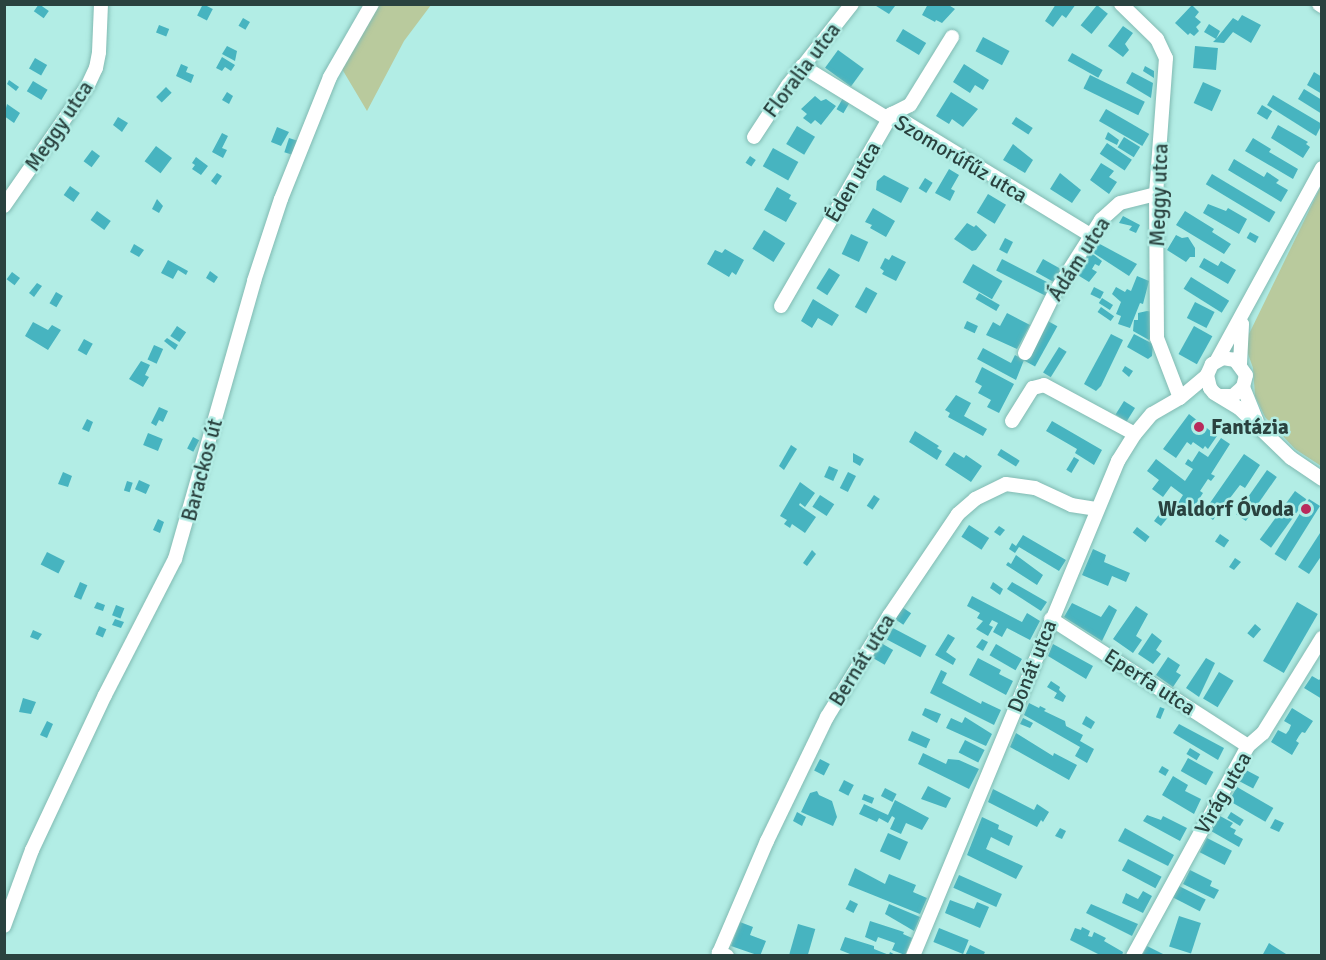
<!DOCTYPE html>
<meta charset="utf-8">
<style>
body{margin:0}
#map{position:relative;width:1326px;height:960px;overflow:hidden;background:#b2ede5;font-family:Signika,sans-serif}
div>[style]{position:absolute}
.green>*{inset:0;background:#b9ca9d}
.building>*{inset:0;background:#47b4c0;transform-origin:0 0}
.roads{filter:drop-shadow(0 0 2px #81bab2) drop-shadow(0 0 2px #81bab2)}
.minor>*{height:14px;margin:-7px;padding:0 7px;transform-origin:7px;border-radius:7px;background:#fff}
.dots>*{width:16px;height:16px;translate:-50% -50%;box-sizing:border-box;border:3px solid #b2ede5;border-radius:50%}
span{translate:-50% -50%;white-space:nowrap;text-align:center;line-height:1.15;-webkit-text-stroke:5px #b2ede5;paint-order:stroke}
.street-label{font-size:21px;color:#2a423f}
.poi-label{font-size:21px;color:#2a423f;font-weight:700}
.left{translate:0 -50%;text-align:left}
.right{translate:-100% -50%;text-align:right}
.frame{position:absolute;inset:0;border:6px solid #2a423f;pointer-events:none}
</style>
<div id="map">
<div class="green">
<i style="clip-path:polygon(379px 5px,431px 5px,404px 41px,367px 111px,342px 69px)"></i>
<i style="clip-path:polygon(1321px 186px,1321px 466px,1295px 449px,1265px 417px,1255px 396px,1253px 368px,1246px 348px,1248px 336px)"></i>
</div>
<div class="building">
<i style="left:39px;top:4px;width:12px;height:9px;rotate:35deg"></i>
<i style="left:203px;top:4px;width:11px;height:13px;rotate:27deg"></i>
<i style="clip-path:polygon(873px 4px,892px 4px,895px 6px,889px 14px)"></i>
<i style="clip-path:polygon(928px 4px,947px 4px,955px 9px,942px 23px,936px 20px,935px 22px,922px 15px)"></i>
<i style="clip-path:polygon(1056px 4px,1076px 4px,1066px 18px,1062px 15px,1053px 27px,1045px 21px)"></i>
<i style="left:1097px;top:5px;width:14px;height:26px;rotate:39deg"></i>
<i style="clip-path:polygon(1192px 5px,1199px 12px,1195px 17px,1201px 22px,1196px 27px,1199px 31px,1194px 36px,1190px 33px,1188px 35px,1175px 23px)"></i>
<i style="clip-path:polygon(1242px 15px,1261px 25px,1251px 43px,1233px 32px,1224px 43px,1213px 42px,1216px 39px,1204px 32px,1209px 24px,1220px 31px,1216px 39px,1233px 18px,1238px 21px)"></i>
<i style="left:243px;top:18px;width:8px;height:9px;rotate:30deg"></i>
<i style="left:159px;top:25px;width:11px;height:8px;rotate:22deg"></i>
<i style="clip-path:polygon(1123px 26px,1133px 33px,1125px 44px,1129px 50px,1123px 57px,1108px 46px)"></i>
<i style="left:903px;top:29px;width:27px;height:14px;rotate:31deg"></i>
<i style="left:983px;top:37px;width:30px;height:16px;rotate:28deg"></i>
<i style="clip-path:polygon(227px 46px,237px 51px,235px 61px,222px 54px)"></i>
<i style="left:1195px;top:46px;width:23px;height:22px;rotate:5deg"></i>
<i style="left:838px;top:50px;width:32px;height:22px;rotate:36deg"></i>
<i style="left:1072px;top:53px;width:35px;height:9px;rotate:29deg"></i>
<i style="clip-path:polygon(222px 57px,235px 65px,231px 71px,225px 67px,222px 71px,216px 68px)"></i>
<i style="left:35px;top:58px;width:14px;height:12px;rotate:30deg"></i>
<i style="clip-path:polygon(181px 64px,188px 67px,186px 72px,194px 75px,191px 83px,176px 76px)"></i>
<i style="clip-path:polygon(964px 64px,989px 80px,983px 90px,975px 85px,970px 93px,953px 82px)"></i>
<i style="clip-path:polygon(1145px 66px,1154px 71px,1154px 78px,1143px 71px)"></i>
<i style="clip-path:polygon(1132px 72px,1153px 83px,1151px 98px,1126px 83px)"></i>
<i style="clip-path:polygon(1314px 72px,1322px 77px,1322px 94px,1307px 85px)"></i>
<i style="left:1090px;top:75px;width:61px;height:15px;rotate:26deg"></i>
<i style="clip-path:polygon(9px 80px,19px 87px,16px 91px,7px 84px)"></i>
<i style="left:33px;top:81px;width:17px;height:12px;rotate:31deg"></i>
<i style="left:1203px;top:82px;width:20px;height:23px;rotate:24deg"></i>
<i style="left:166px;top:87px;width:8px;height:14px;rotate:45deg"></i>
<i style="clip-path:polygon(1304px 89px,1322px 100px,1322px 114px,1298px 99px)"></i>
<i style="clip-path:polygon(227px 92px,233px 96px,229px 104px,222px 100px)"></i>
<i style="clip-path:polygon(951px 92px,978px 109px,963px 127px,952px 119px,949px 124px,936px 116px)"></i>
<i style="clip-path:polygon(1273px 95px,1322px 124px,1316px 136px,1267px 105px)"></i>
<i style="clip-path:polygon(815px 96px,821px 101px,826px 99px,836px 106px,821px 125px,815px 120px,811px 124px,803px 118px,807px 114px,801px 109px)"></i>
<i style="left:843px;top:98px;width:8px;height:13px;rotate:30deg"></i>
<i style="clip-path:polygon(7px 104px,20px 113px,14px 123px,4px 116px)"></i>
<i style="left:1262px;top:105px;width:12px;height:10px;rotate:31deg"></i>
<i style="left:1106px;top:109px;width:50px;height:14px;rotate:30deg"></i>
<i style="clip-path:polygon(118px 117px,128px 123px,122px 132px,113px 125px)"></i>
<i style="left:1016px;top:117px;width:20px;height:8px;rotate:33deg"></i>
<i style="clip-path:polygon(1278px 125px,1308px 142px,1306px 144px,1310px 147px,1303px 158px,1271px 138px)"></i>
<i style="left:797px;top:126px;width:21px;height:21px;rotate:31deg"></i>
<i style="clip-path:polygon(277px 127px,289px 132px,281px 146px,271px 142px)"></i>
<i style="clip-path:polygon(1108px 132px,1119px 140px,1117px 145px,1105px 139px)"></i>
<i style="clip-path:polygon(222px 133px,228px 136px,222px 148px,227px 150px,223px 158px,212px 152px)"></i>
<i style="left:1124px;top:137px;width:19px;height:12px;rotate:32deg"></i>
<i style="left:289px;top:138px;width:13px;height:15px;rotate:18deg"></i>
<i style="clip-path:polygon(1253px 138px,1271px 149px,1269px 152px,1298px 169px,1293px 179px,1245px 151px)"></i>
<i style="left:1107px;top:143px;width:30px;height:13px;rotate:34deg"></i>
<i style="clip-path:polygon(1013px 144px,1033px 160px,1025px 173px,1003px 160px)"></i>
<i style="left:156px;top:146px;width:20px;height:19px;rotate:37deg"></i>
<i style="left:773px;top:148px;width:29px;height:21px;rotate:29deg"></i>
<i style="left:92px;top:150px;width:10px;height:14px;rotate:37deg"></i>
<i style="left:750px;top:156px;width:7px;height:8px;rotate:34deg"></i>
<i style="clip-path:polygon(196px 157px,208px 166px,201px 175px,192px 169px,195px 165px,192px 163px)"></i>
<i style="clip-path:polygon(1234px 159px,1264px 177px,1267px 172px,1279px 180px,1276px 183px,1288px 190px,1281px 202px,1228px 170px)"></i>
<i style="clip-path:polygon(1101px 163px,1114px 171px,1109px 177px,1117px 182px,1109px 194px,1090px 180px)"></i>
<i style="clip-path:polygon(949px 169px,959px 175px,951px 189px,955px 191px,950px 201px,935px 193px)"></i>
<i style="clip-path:polygon(217px 173px,222px 176px,216px 185px,211px 181px)"></i>
<i style="clip-path:polygon(1060px 173px,1081px 190px,1072px 203px,1050px 189px)"></i>
<i style="left:1212px;top:174px;width:74px;height:12px;rotate:31deg"></i>
<i style="clip-path:polygon(884px 175px,909px 188px,901px 203px,876px 190px,877px 181px)"></i>
<i style="left:925px;top:178px;width:9px;height:12px;rotate:32deg"></i>
<i style="left:70px;top:186px;width:12px;height:11px;rotate:35deg"></i>
<i style="clip-path:polygon(777px 187px,791px 195px,789px 199px,797px 203px,786px 222px,764px 210px)"></i>
<i style="left:988px;top:194px;width:21px;height:22px;rotate:31deg"></i>
<i style="clip-path:polygon(157px 199px,163px 206px,159px 213px,152px 209px)"></i>
<i style="clip-path:polygon(1208px 204px,1226px 211px,1228px 208px,1247px 219px,1239px 234px,1203px 213px)"></i>
<i style="clip-path:polygon(873px 208px,895px 221px,886px 237px,870px 228px,872px 225px,865px 222px)"></i>
<i style="left:97px;top:211px;width:17px;height:11px;rotate:36deg"></i>
<i style="clip-path:polygon(1185px 211px,1214px 229px,1212px 232px,1231px 244px,1224px 254px,1176px 225px)"></i>
<i style="clip-path:polygon(1123px 216px,1140px 225px,1136px 233px,1129px 230px,1132px 226px,1119px 223px)"></i>
<i style="clip-path:polygon(967px 223px,974px 227px,976px 225px,987px 235px,976px 250px,972px 251px,954px 239px)"></i>
<i style="left:764px;top:230px;width:25px;height:22px;rotate:32deg"></i>
<i style="left:1250px;top:232px;width:10px;height:7px;rotate:29deg"></i>
<i style="left:851px;top:234px;width:19px;height:22px;rotate:25deg"></i>
<i style="clip-path:polygon(1176px 235px,1182px 238px,1188px 237px,1195px 248px,1195px 257px,1190px 257px,1186px 262px,1167px 250px)"></i>
<i style="left:1005px;top:238px;width:9px;height:13px;rotate:27deg"></i>
<i style="clip-path:polygon(1098px 243px,1137px 264px,1129px 276px,1092px 252px)"></i>
<i style="clip-path:polygon(134px 244px,144px 250px,139px 257px,130px 252px)"></i>
<i style="clip-path:polygon(725px 249px,744px 260px,736px 275px,732px 272px,729px 277px,707px 264px,715px 250px,722px 253px)"></i>
<i style="clip-path:polygon(1090px 252px,1102px 261px,1099px 266px,1095px 264px,1092px 269px,1097px 272px,1089px 282px,1076px 274px)"></i>
<i style="clip-path:polygon(892px 255px,906px 262px,896px 281px,882px 274px,884px 271px,880px 268px,885px 258px,889px 260px)"></i>
<i style="clip-path:polygon(1204px 258px,1218px 266px,1221px 261px,1236px 270px,1228px 284px,1199px 267px)"></i>
<i style="left:1002px;top:259px;width:56px;height:13px;rotate:27deg"></i>
<i style="left:1043px;top:259px;width:21px;height:15px;rotate:29deg"></i>
<i style="clip-path:polygon(168px 260px,188px 271px,186px 275px,178px 270px,173px 279px,161px 273px)"></i>
<i style="left:973px;top:264px;width:34px;height:21px;rotate:30deg"></i>
<i style="left:829px;top:268px;width:13px;height:24px;rotate:32deg"></i>
<i style="clip-path:polygon(210px 271px,218px 277px,214px 283px,206px 278px)"></i>
<i style="left:12px;top:272px;width:10px;height:9px;rotate:37deg"></i>
<i style="clip-path:polygon(1137px 276px,1149px 281px,1143px 304px,1140px 303px,1130px 328px,1118px 324px,1121px 316px,1116px 314px,1121px 302px,1112px 294px,1116px 287px,1125px 292px,1127px 289px,1131px 291px)"></i>
<i style="left:1191px;top:277px;width:45px;height:14px;rotate:32deg"></i>
<i style="clip-path:polygon(37px 283px,42px 286px,34px 297px,29px 293px)"></i>
<i style="left:866px;top:287px;width:13px;height:23px;rotate:29deg"></i>
<i style="left:1094px;top:287px;width:11px;height:8px;rotate:27deg"></i>
<i style="left:56px;top:292px;width:8px;height:13px;rotate:30deg"></i>
<i style="left:979px;top:293px;width:24px;height:7px;rotate:30deg"></i>
<i style="left:1102px;top:298px;width:13px;height:6px;rotate:32deg"></i>
<i style="clip-path:polygon(813px 299px,839px 315px,832px 326px,818px 318px,812px 328px,801px 321px)"></i>
<i style="left:1195px;top:302px;width:22px;height:18px;rotate:27deg"></i>
<i style="left:1101px;top:307px;width:16px;height:6px;rotate:35deg"></i>
<i style="clip-path:polygon(1147px 311px,1153px 312px,1152px 336px,1149px 340px,1133px 331px,1134px 320px,1138px 320px,1138px 313px)"></i>
<i style="clip-path:polygon(1007px 313px,1030px 325px,1017px 349px,986px 335px,993px 322px,1000px 326px)"></i>
<i style="left:1046px;top:320px;width:13px;height:46px;rotate:29deg"></i>
<i style="left:967px;top:321px;width:12px;height:8px;rotate:24deg"></i>
<i style="clip-path:polygon(33px 322px,48px 330px,52px 325px,61px 330px,48px 350px,25px 336px)"></i>
<i style="left:177px;top:326px;width:11px;height:12px;rotate:34deg"></i>
<i style="left:1194px;top:326px;width:21px;height:32px;rotate:29deg"></i>
<i style="clip-path:polygon(1111px 334px,1123px 340px,1101px 386px,1096px 391px,1084px 384px)"></i>
<i style="clip-path:polygon(1134px 334px,1153px 344px,1152px 356px,1148px 359px,1127px 347px)"></i>
<i style="clip-path:polygon(167px 338px,178px 345px,175px 350px,164px 341px)"></i>
<i style="left:84px;top:339px;width:10px;height:13px;rotate:29deg"></i>
<i style="left:154px;top:345px;width:10px;height:16px;rotate:24deg"></i>
<i style="left:1059px;top:347px;width:9px;height:30px;rotate:32deg"></i>
<i style="clip-path:polygon(983px 348px,1011px 363px,1015px 355px,1024px 360px,1016px 380px,977px 359px)"></i>
<i style="clip-path:polygon(141px 361px,150px 365px,145px 375px,149px 377px,143px 387px,129px 379px)"></i>
<i style="clip-path:polygon(1125px 366px,1133px 371px,1129px 377px,1122px 371px)"></i>
<i style="clip-path:polygon(982px 367px,1014px 384px,999px 413px,987px 407px,991px 400px,978px 393px,982px 386px,975px 382px)"></i>
<i style="clip-path:polygon(956px 395px,971px 403px,964px 416px,987px 429px,983px 436px,948px 417px,950px 413px,945px 410px)"></i>
<i style="left:1124px;top:401px;width:13px;height:16px;rotate:32deg"></i>
<i style="clip-path:polygon(159px 407px,168px 411px,163px 422px,159px 420px,156px 426px,151px 423px)"></i>
<i style="clip-path:polygon(1189px 414px,1217px 436px,1208px 449px,1205px 446px,1203px 449px,1193px 442px,1191px 445px,1187px 442px,1176px 458px,1163px 449px)"></i>
<i style="clip-path:polygon(87px 419px,93px 422px,89px 432px,82px 429px)"></i>
<i style="clip-path:polygon(1052px 421px,1102px 450px,1094px 465px,1075px 453px,1077px 449px,1046px 431px)"></i>
<i style="clip-path:polygon(915px 431px,939px 446px,937px 448px,942px 451px,937px 460px,909px 442px)"></i>
<i style="left:148px;top:433px;width:16px;height:13px;rotate:22deg"></i>
<i style="left:193px;top:437px;width:7px;height:13px;rotate:27deg"></i>
<i style="clip-path:polygon(1221px 438px,1230px 444px,1211px 474px,1215px 476px,1211px 481px,1208px 479px,1200px 491px,1203px 493px,1187px 518px,1174px 510px,1161px 526px,1154px 521px,1169px 501px,1176px 506px,1183px 495px,1171px 486px,1163px 497px,1152px 489px,1159px 480px,1147px 471px,1156px 459px,1185px 481px,1193px 469px,1185px 464px,1188px 459px,1192px 462px,1199px 451px,1208px 457px)"></i>
<i style="clip-path:polygon(791px 445px,797px 449px,784px 470px,779px 466px)"></i>
<i style="left:1001px;top:449px;width:22px;height:7px;rotate:32deg"></i>
<i style="clip-path:polygon(954px 452px,964px 458px,966px 455px,982px 466px,971px 482px,945px 465px)"></i>
<i style="clip-path:polygon(853px 453px,864px 459px,860px 466px,853px 462px)"></i>
<i style="clip-path:polygon(1244px 454px,1260px 465px,1245px 488px,1240px 485px,1213px 520px,1203px 513px)"></i>
<i style="left:1074px;top:457px;width:6px;height:15px;rotate:31deg"></i>
<i style="left:829px;top:466px;width:10px;height:12px;rotate:24deg"></i>
<i style="left:1267px;top:470px;width:12px;height:54px;rotate:35deg"></i>
<i style="clip-path:polygon(63px 472px,72px 476px,68px 487px,58px 484px)"></i>
<i style="left:848px;top:472px;width:9px;height:18px;rotate:27deg"></i>
<i style="left:139px;top:480px;width:12px;height:10px;rotate:24deg"></i>
<i style="left:127px;top:481px;width:6px;height:10px;rotate:18deg"></i>
<i style="clip-path:polygon(800px 482px,815px 493px,805px 507px,800px 503px,799px 505px,816px 517px,805px 533px,792px 524px,790px 528px,784px 524px,787px 520px,780px 516px)"></i>
<i style="left:1295px;top:491px;width:14px;height:60px;rotate:36deg"></i>
<i style="left:820px;top:495px;width:17px;height:14px;rotate:33deg"></i>
<i style="left:874px;top:495px;width:7px;height:13px;rotate:34deg"></i>
<i style="left:1309px;top:499px;width:13px;height:65px;rotate:32deg"></i>
<i style="clip-path:polygon(158px 519px,164px 522px,160px 533px,153px 530px)"></i>
<i style="left:969px;top:525px;width:24px;height:14px;rotate:33deg"></i>
<i style="clip-path:polygon(999px 526px,1005px 530px,1000px 536px,994px 532px)"></i>
<i style="left:1137px;top:527px;width:16px;height:7px;rotate:38deg"></i>
<i style="clip-path:polygon(1322px 530px,1322px 555px,1309px 574px,1298px 567px)"></i>
<i style="left:1220px;top:534px;width:11px;height:9px;rotate:34deg"></i>
<i style="clip-path:polygon(1023px 535px,1066px 560px,1059px 571px,1019px 547px,1015px 553px,1009px 549px,1012px 543px,1016px 546px)"></i>
<i style="clip-path:polygon(1093px 549px,1106px 555px,1104px 562px,1130px 573px,1126px 582px,1112px 576px,1108px 586px,1082px 575px)"></i>
<i style="clip-path:polygon(812px 550px,816px 554px,807px 566px,803px 563px)"></i>
<i style="left:47px;top:552px;width:20px;height:14px;rotate:27deg"></i>
<i style="clip-path:polygon(1016px 555px,1043px 575px,1037px 585px,1006px 565px,1008px 562px,1011px 564px)"></i>
<i style="clip-path:polygon(1235px 558px,1241px 562px,1234px 570px,1229px 567px)"></i>
<i style="left:80px;top:582px;width:8px;height:16px;rotate:23deg"></i>
<i style="clip-path:polygon(993px 582px,1003px 589px,1000px 595px,990px 588px)"></i>
<i style="clip-path:polygon(1012px 582px,1047px 602px,1041px 611px,1007px 589px)"></i>
<i style="clip-path:polygon(972px 596px,1022px 622px,1027px 613px,1040px 621px,1030px 640px,1007px 628px,1002px 637px,993px 632px,998px 623px,992px 620px,989px 625px,993px 627px,988px 636px,976px 629px,983px 621px,977px 618px,980px 613px,967px 606px)"></i>
<i style="clip-path:polygon(97px 602px,105px 605px,103px 611px,94px 608px)"></i>
<i style="left:1297px;top:602px;width:24px;height:68px;rotate:30deg"></i>
<i style="clip-path:polygon(1072px 603px,1101px 617px,1109px 605px,1117px 610px,1102px 641px,1064px 617px)"></i>
<i style="left:116px;top:605px;width:9px;height:11px;rotate:21deg"></i>
<i style="clip-path:polygon(1136px 606px,1148px 614px,1136px 636px,1142px 640px,1133px 653px,1113px 639px)"></i>
<i style="left:902px;top:607px;width:11px;height:14px;rotate:34deg"></i>
<i style="clip-path:polygon(115px 619px,124px 622px,121px 628px,112px 625px)"></i>
<i style="left:1255px;top:624px;width:8px;height:12px;rotate:40deg"></i>
<i style="left:99px;top:626px;width:8px;height:9px;rotate:23deg"></i>
<i style="left:893px;top:628px;width:38px;height:13px;rotate:28deg"></i>
<i style="clip-path:polygon(33px 630px,42px 634px,38px 640px,30px 637px)"></i>
<i style="clip-path:polygon(1152px 633px,1162px 641px,1156px 650px,1161px 654px,1153px 664px,1138px 654px)"></i>
<i style="clip-path:polygon(948px 634px,955px 638px,946px 652px,956px 659px,953px 665px,935px 655px)"></i>
<i style="clip-path:polygon(982px 639px,988px 642px,983px 651px,976px 647px)"></i>
<i style="left:881px;top:643px;width:14px;height:17px;rotate:30deg"></i>
<i style="left:996px;top:644px;width:30px;height:13px;rotate:30deg"></i>
<i style="clip-path:polygon(1053px 644px,1093px 666px,1086px 679px,1048px 656px)"></i>
<i style="clip-path:polygon(1168px 657px,1180px 665px,1176px 672px,1181px 675px,1173px 687px,1156px 675px)"></i>
<i style="clip-path:polygon(978px 658px,1001px 670px,999px 674px,1013px 681px,1006px 695px,969px 675px)"></i>
<i style="clip-path:polygon(1206px 658px,1215px 663px,1199px 697px,1186px 688px)"></i>
<i style="clip-path:polygon(941px 670px,947px 673px,942px 683px,981px 704px,982px 701px,1001px 710px,994px 725px,930px 693px)"></i>
<i style="left:1219px;top:672px;width:17px;height:31px;rotate:31deg"></i>
<i style="clip-path:polygon(1312px 676px,1319px 680px,1322px 677px,1322px 699px,1304px 688px)"></i>
<i style="clip-path:polygon(1051px 681px,1060px 687px,1059px 690px,1066px 696px,1063px 702px,1054px 698px,1057px 693px,1047px 687px)"></i>
<i style="clip-path:polygon(23px 698px,36px 702px,31px 714px,19px 712px)"></i>
<i style="clip-path:polygon(1029px 703px,1039px 708px,1040px 706px,1046px 709px,1044px 711px,1065px 721px,1066px 726px,1083px 735px,1080px 741px,1094px 749px,1087px 763px,1075px 756px,1080px 747px,1024px 715px)"></i>
<i style="left:1160px;top:707px;width:5px;height:11px;rotate:22deg"></i>
<i style="clip-path:polygon(925px 708px,941px 714px,937px 723px,922px 715px)"></i>
<i style="clip-path:polygon(1292px 708px,1313px 721px,1305px 733px,1302px 732px,1299px 736px,1296px 741px,1299px 743px,1292px 755px,1271px 742px,1278px 730px,1286px 734px,1289px 730px,1291px 725px,1284px 721px)"></i>
<i style="clip-path:polygon(1086px 716px,1095px 722px,1091px 729px,1082px 724px)"></i>
<i style="clip-path:polygon(965px 717px,992px 734px,986px 746px,946px 728px,951px 718px,962px 723px)"></i>
<i style="clip-path:polygon(1023px 718px,1033px 723px,1030px 728px,1020px 724px)"></i>
<i style="clip-path:polygon(47px 721px,53px 724px,47px 738px,40px 735px)"></i>
<i style="clip-path:polygon(1179px 724px,1224px 748px,1218px 760px,1173px 733px)"></i>
<i style="left:912px;top:731px;width:20px;height:10px;rotate:24deg"></i>
<i style="clip-path:polygon(1016px 733px,1053px 756px,1054px 753px,1077px 765px,1069px 780px,1010px 747px)"></i>
<i style="left:965px;top:740px;width:22px;height:14px;rotate:27deg"></i>
<i style="left:1190px;top:748px;width:12px;height:7px;rotate:31deg"></i>
<i style="clip-path:polygon(923px 753px,946px 764px,948px 759px,959px 760px,979px 769px,969px 789px,918px 764px)"></i>
<i style="left:1188px;top:758px;width:29px;height:15px;rotate:29deg"></i>
<i style="left:820px;top:759px;width:11px;height:13px;rotate:27deg"></i>
<i style="left:1162px;top:766px;width:8px;height:7px;rotate:30deg"></i>
<i style="left:1246px;top:770px;width:15px;height:13px;rotate:28deg"></i>
<i style="clip-path:polygon(1173px 776px,1188px 785px,1185px 791px,1201px 799px,1194px 814px,1162px 795px)"></i>
<i style="left:844px;top:780px;width:11px;height:12px;rotate:27deg"></i>
<i style="clip-path:polygon(928px 786px,951px 798px,946px 808px,921px 799px)"></i>
<i style="left:1237px;top:787px;width:42px;height:16px;rotate:30deg"></i>
<i style="left:885px;top:788px;width:13px;height:9px;rotate:27deg"></i>
<i style="clip-path:polygon(993px 789px,1034px 810px,1037px 804px,1049px 812px,1043px 822px,1041px 820px,1037px 827px,988px 802px)"></i>
<i style="clip-path:polygon(817px 791px,819px 795px,832px 801px,837px 817px,833px 826px,801px 812px,810px 793px)"></i>
<i style="left:864px;top:794px;width:11px;height:6px;rotate:22deg"></i>
<i style="clip-path:polygon(895px 800px,929px 818px,922px 830px,906px 823px,901px 834px,890px 829px,895px 818px,892px 816px,888px 823px,879px 818px,877px 822px,859px 814px,864px 804px,888px 815px)"></i>
<i style="clip-path:polygon(797px 812px,806px 817px,802px 826px,793px 821px)"></i>
<i style="left:1231px;top:812px;width:15px;height:7px;rotate:32deg"></i>
<i style="clip-path:polygon(1147px 815px,1161px 820px,1163px 816px,1187px 828px,1180px 841px,1143px 821px)"></i>
<i style="clip-path:polygon(1220px 816px,1233px 823px,1230px 827px,1236px 830px,1234px 834px,1243px 839px,1239px 847px,1211px 831px)"></i>
<i style="clip-path:polygon(982px 817px,999px 825px,998px 829px,1013px 836px,1009px 846px,991px 837px,986px 849px,1023px 866px,1016px 879px,967px 855px)"></i>
<i style="clip-path:polygon(1275px 819px,1284px 823px,1279px 832px,1270px 828px)"></i>
<i style="clip-path:polygon(1060px 828px,1066px 831px,1062px 839px,1055px 836px)"></i>
<i style="clip-path:polygon(1125px 828px,1174px 855px,1168px 866px,1118px 841px)"></i>
<i style="left:888px;top:833px;width:22px;height:20px;rotate:24deg"></i>
<i style="left:1207px;top:838px;width:28px;height:16px;rotate:27deg"></i>
<i style="left:1128px;top:859px;width:38px;height:13px;rotate:28deg"></i>
<i style="clip-path:polygon(855px 868px,885px 884px,889px 874px,916px 885px,913px 892px,927px 898px,920px 914px,848px 885px)"></i>
<i style="clip-path:polygon(1190px 870px,1212px 881px,1210px 886px,1219px 890px,1214px 899px,1183px 884px)"></i>
<i style="left:959px;top:875px;width:47px;height:14px;rotate:24deg"></i>
<i style="left:1179px;top:886px;width:30px;height:13px;rotate:27deg"></i>
<i style="clip-path:polygon(1143px 891px,1152px 896px,1143px 913px,1122px 903px,1126px 893px,1138px 899px)"></i>
<i style="left:850px;top:900px;width:9px;height:10px;rotate:27deg"></i>
<i style="clip-path:polygon(950px 900px,974px 909px,977px 902px,989px 907px,980px 928px,945px 913px)"></i>
<i style="clip-path:polygon(889px 904px,920px 917px,914px 931px,885px 914px)"></i>
<i style="clip-path:polygon(1091px 904px,1138px 924px,1132px 936px,1086px 913px)"></i>
<i style="left:1179px;top:916px;width:23px;height:32px;rotate:18deg"></i>
<i style="clip-path:polygon(870px 921px,904px 932px,903px 934px,912px 938px,905px 955px,892px 950px,895px 943px,878px 937px,876px 942px,865px 937px)"></i>
<i style="clip-path:polygon(740px 922px,753px 927px,750px 935px,766px 941px,760px 956px,731px 946px)"></i>
<i style="left:798px;top:924px;width:18px;height:31px;rotate:16deg"></i>
<i style="clip-path:polygon(1082px 927px,1090px 931px,1088px 936px,1092px 937px,1094px 932px,1106px 938px,1104px 941px,1123px 952px,1122px 956px,1102px 956px,1070px 940px,1075px 928px,1081px 930px)"></i>
<i style="left:939px;top:928px;width:32px;height:15px;rotate:22deg"></i>
<i style="clip-path:polygon(845px 937px,874px 946px,874px 949px,889px 955px,890px 952px,897px 956px,855px 956px,840px 950px)"></i>
<i style="clip-path:polygon(1269px 943px,1286px 954px,1285px 956px,1262px 956px)"></i>
<i style="clip-path:polygon(970px 945px,985px 952px,983px 956px,965px 956px)"></i>
<i style="clip-path:polygon(1147px 946px,1167px 956px,1142px 956px)"></i>
</div>
<div class="roads">
<div class="minor">
<i style="left:1121px;top:4px;width:50px;rotate:44.2deg"></i>
<i style="left:1157px;top:39px;width:21px;rotate:65deg"></i>
<i style="left:1166px;top:58px;width:136px;rotate:94.2deg"></i>
<i style="left:1156px;top:194px;width:144px;rotate:89.6deg"></i>
<i style="left:1157px;top:338px;width:64px;rotate:69deg"></i>
<i style="left:1319px;top:4px;width:4px;rotate:34deg"></i>
<i style="left:802px;top:66px;width:97px;rotate:31.6deg"></i>
<i style="left:885px;top:117px;width:8px;rotate:-23deg"></i>
<i style="left:892px;top:114px;width:232px;rotate:31.4deg"></i>
<i style="left:754px;top:137px;width:62px;rotate:-56.8deg"></i>
<i style="left:788px;top:85px;width:103px;rotate:-51.7deg"></i>
<i style="left:4px;top:206px;width:147px;rotate:-55.2deg"></i>
<i style="left:88px;top:85px;width:19px;rotate:-65deg"></i>
<i style="left:96px;top:68px;width:16px;rotate:-79deg"></i>
<i style="left:99px;top:52px;width:48px;rotate:-87.6deg"></i>
<i style="left:781px;top:306px;width:222px;rotate:-60deg"></i>
<i style="left:892px;top:114px;width:20px;rotate:-27deg"></i>
<i style="left:910px;top:105px;width:80px;rotate:-58.3deg"></i>
<i style="left:1025px;top:353px;width:66px;rotate:-63.8deg"></i>
<i style="left:1054px;top:294px;width:88px;rotate:-57.6deg"></i>
<i style="left:1101px;top:220px;width:25px;rotate:-42deg"></i>
<i style="left:1120px;top:203px;width:37px;rotate:-14deg"></i>
<i style="left:1217px;top:360px;width:219px;rotate:-61.3deg"></i>
<i style="left:1240px;top:364px;width:40px;rotate:-87.1deg"></i>
<i style="left:1243px;top:387px;width:37px;rotate:68deg"></i>
<i style="left:1220px;top:396px;width:13px"></i>
<i style="left:1233px;top:396px;width:13px;rotate:-42deg"></i>
<i style="left:1243px;top:387px;width:12px;rotate:-76deg"></i>
<i style="left:1246px;top:375px;width:19px;rotate:-126deg"></i>
<i style="left:1235px;top:360px;width:12px;rotate:-171deg"></i>
<i style="left:1223px;top:358px;width:13px;rotate:151deg"></i>
<i style="left:1212px;top:364px;width:12px;rotate:114deg"></i>
<i style="left:1207px;top:375px;width:13px;rotate:77deg"></i>
<i style="left:1210px;top:388px;width:6px;rotate:51deg"></i>
<i style="left:1214px;top:393px;width:29px;rotate:31deg"></i>
<i style="left:1239px;top:408px;width:72px;rotate:43.9deg"></i>
<i style="left:1291px;top:458px;width:37px;rotate:34deg"></i>
<i style="left:1012px;top:421px;width:39px;rotate:-58deg"></i>
<i style="left:1033px;top:388px;width:11px;rotate:-15deg"></i>
<i style="left:1044px;top:385px;width:103px;rotate:28.3deg"></i>
<i style="left:1051px;top:619px;width:234px;rotate:32.8deg"></i>
<i style="left:4px;top:926px;width:81px;rotate:-69.8deg"></i>
<i style="left:32px;top:850px;width:171px;rotate:-64.8deg"></i>
<i style="left:105px;top:695px;width:153px;rotate:-62.8deg"></i>
<i style="left:175px;top:559px;width:289px;rotate:-74.1deg"></i>
<i style="left:254px;top:281px;width:86px;rotate:-71.8deg"></i>
<i style="left:281px;top:199px;width:131px;rotate:-68.1deg"></i>
<i style="left:330px;top:77px;width:84px;rotate:-60.1deg"></i>
<i style="left:727px;top:956px;width:9px;rotate:-159deg"></i>
<i style="left:719px;top:953px;width:122px;rotate:-66.8deg"></i>
<i style="left:767px;top:841px;width:138px;rotate:-64.2deg"></i>
<i style="left:827px;top:717px;width:119px;rotate:-58.5deg"></i>
<i style="left:889px;top:616px;width:123px;rotate:-55.9deg"></i>
<i style="left:958px;top:514px;width:23px;rotate:-41deg"></i>
<i style="left:975px;top:499px;width:34px;rotate:-26deg"></i>
<i style="left:1006px;top:484px;width:29px;rotate:8deg"></i>
<i style="left:1035px;top:488px;width:40px;rotate:25deg"></i>
<i style="left:1071px;top:505px;width:25px;rotate:9deg"></i>
<i style="left:913px;top:956px;width:536px;rotate:-67.5deg"></i>
<i style="left:1118px;top:461px;width:32px;rotate:-58deg"></i>
<i style="left:1135px;top:434px;width:26px;rotate:-50deg"></i>
<i style="left:1152px;top:414px;width:32px;rotate:-30deg"></i>
<i style="left:1180px;top:398px;width:35px;rotate:-40deg"></i>
<i style="left:1133px;top:956px;width:239px;rotate:-61.3deg"></i>
<i style="left:1248px;top:746px;width:20px;rotate:-41deg"></i>
<i style="left:1263px;top:733px;width:112px;rotate:-58.2deg"></i>
</div>
</div>
<div class="dots">
<i style="left:1199px;top:427px;background:#b82a5c"></i>
<i style="left:1306px;top:509px;background:#b82a5c"></i>
</div>
<div class="street-label">
<span style="left:802px;top:70px;rotate:-53deg">Floralia utca</span>
<span style="left:59px;top:126px;rotate:-56deg">Meggy utca</span>
<span style="left:961px;top:159px;rotate:31deg">Szomorúfűz utca</span>
<span style="left:853px;top:182px;rotate:-60deg">Éden utca</span>
<span style="left:1159px;top:195px;rotate:-88deg">Meggy utca</span>
<span style="left:1079px;top:259px;rotate:-57deg">Ádám utca</span>
<span style="left:202px;top:470px;rotate:-75deg">Barackos út</span>
<span style="left:862px;top:660px;rotate:-58deg">Bernát utca</span>
<span style="left:1032px;top:666px;rotate:-68deg">Donát utca</span>
<span style="left:1150px;top:682px;rotate:33deg">Eperfa utca</span>
<span style="left:1223px;top:793px;rotate:-60deg">Virág utca</span>
</div>
<div class="poi-label">
<span class="left" style="left:1211px;top:427px">Fantázia</span>
<span class="right" style="left:1294px;top:509px">Waldorf Óvoda</span>
</div>
<div class="frame"></div>
</div>
